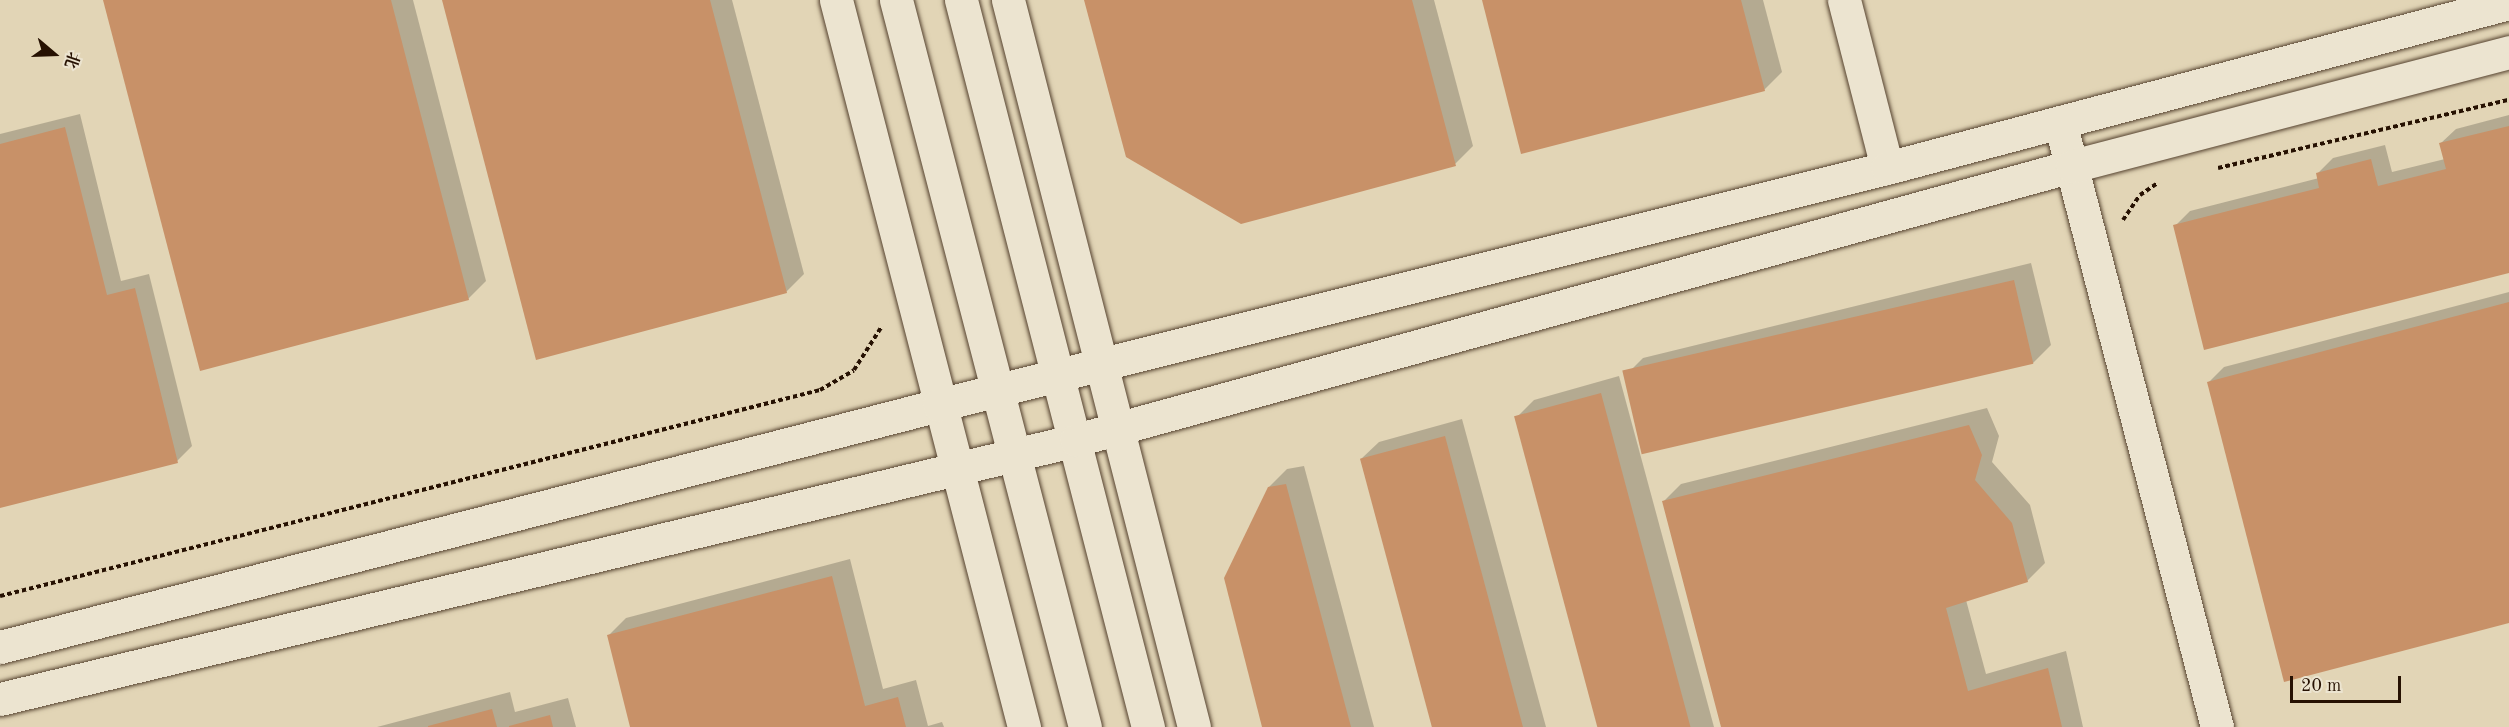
<!DOCTYPE html>
<meta charset="utf-8">
<style>
body{margin:0}
#map{position:relative;width:2509px;height:727px;overflow:hidden;background:#e2d5b6;font-family:"Old Standard TT","Noto Serif SC",serif}
div>[style]{position:absolute}
.shadow>*{inset:0;background:#0003}
.building>*{inset:0;background:#c89168;transform-origin:0 0}
.path>*{height:4px;margin-top:-2px;transform-origin:0;background:repeating-linear-gradient(90deg,#261102 0 4.5px,transparent 0 7.5px)}
.roads{filter:drop-shadow(0 0 2px #55422f) drop-shadow(0 0 2px #55422f)}
.street>*{height:33px;margin:-16.5px;padding:0 16.5px;transform-origin:16.5px;border-radius:16.5px;background:#ece4d0}
.secondary>*{height:33px;margin:-16.5px;padding:0 16.5px;transform-origin:16.5px;border-radius:16.5px;background:#ece4d0}
span{translate:-50% -50%;white-space:nowrap;text-align:center;line-height:1.15;-webkit-text-stroke:4.5px #ece4d0;paint-order:stroke}
.north{position:absolute;left:24px;top:24px;width:60px;height:60px;-webkit-text-stroke:4px #ece4d0;paint-order:stroke;rotate:109deg;font-size:16px;font-weight:700;line-height:24px;text-align:center;color:#261102}
.north::after{content:'';display:block;margin:auto;width:21px;height:27px;background:#261102;clip-path:polygon(50% 0,100% 100%,50% 72%,0 100%)}
.scale{position:absolute;left:2290px;top:676px;width:111px;height:27px;box-sizing:border-box;border:3px solid #261102;border-top:0;padding-left:8px;font-size:18px;line-height:21px;white-space:nowrap;color:#261102;-webkit-text-stroke:4px #ece4d0;paint-order:stroke}
</style>
<div id="map">
<div class="shadow">
<i style="clip-path:polygon(105px 0,413px 0,486px 281px,468px 299px)"></i>
<i style="clip-path:polygon(444px 0,732px 0,804px 274px,786px 292px)"></i>
<i style="clip-path:polygon(1086px 0,1434px 0,1473px 146px,1455px 164px)"></i>
<i style="clip-path:polygon(1484px 0,1763px 0,1782px 72px,1764px 90px)"></i>
<i style="clip-path:polygon(80px 114px,121px 281px,149px 274px,192px 446px,177px 461px,0 506px,0 134px)"></i>
<i style="clip-path:polygon(2509px 115px,2509px 271px,2175px 226px,2190px 211px,2319px 178px,2318px 173px,2333px 158px,2385px 145px,2392px 172px,2445px 159px,2441px 143px,2456px 129px)"></i>
<i style="clip-path:polygon(2031px 263px,2051px 345px,2033px 363px,1625px 376px,1643px 358px)"></i>
<i style="clip-path:polygon(2509px 292px,2509px 621px,2209px 382px,2224px 367px)"></i>
<i style="clip-path:polygon(1619px 376px,1714px 727px,1600px 727px,1516px 418px,1534px 400px)"></i>
<i style="clip-path:polygon(1987px 408px,1999px 436px,1992px 462px,2030px 505px,2045px 563px,2027px 581px,1966px 600px,1986px 674px,2066px 651px,2083px 727px,1723px 727px,1664px 501px,1681px 484px)"></i>
<i style="clip-path:polygon(1462px 419px,1546px 727px,1434px 727px,1361px 459px,1379px 442px)"></i>
<i style="clip-path:polygon(1304px 466px,1374px 727px,1263px 727px,1269px 487px,1287px 469px)"></i>
<i style="clip-path:polygon(850px 559px,883px 689px,916px 680px,928px 726px,942px 722px,944px 727px,632px 727px,608px 636px,626px 618px)"></i>
<i style="clip-path:polygon(510px 692px,515px 712px,568px 698px,576px 727px,377px 727px)"></i>
</div>
<div class="building">
<i style="clip-path:polygon(103px 0,391px 0,469px 300px,200px 371px)"></i>
<i style="clip-path:polygon(442px 0,710px 0,787px 293px,536px 360px)"></i>
<i style="clip-path:polygon(1084px 0,1412px 0,1456px 166px,1241px 224px,1126px 157px)"></i>
<i style="clip-path:polygon(1482px 0,1741px 0,1765px 91px,1521px 154px)"></i>
<i style="clip-path:polygon(2509px 126px,2509px 273px,2204px 350px,2173px 225px,2319px 188px,2316px 173px,2371px 159px,2378px 186px,2446px 169px,2439px 143px)"></i>
<i style="clip-path:polygon(65px 127px,107px 295px,135px 288px,178px 463px,0 508px,0 144px)"></i>
<i style="left:2014px;top:280px;width:86px;height:402px;rotate:77deg"></i>
<i style="clip-path:polygon(2509px 302px,2509px 623px,2284px 682px,2207px 382px)"></i>
<i style="left:1601px;top:393px;width:346px;height:90px;rotate:75deg"></i>
<i style="clip-path:polygon(1969px 425px,1982px 455px,1975px 480px,2012px 523px,2028px 582px,1946px 608px,1968px 691px,2048px 668px,2062px 727px,1721px 727px,1662px 501px)"></i>
<i style="left:1445px;top:436px;width:302px;height:88px;rotate:75deg"></i>
<i style="clip-path:polygon(1286px 484px,1351px 727px,1262px 727px,1224px 578px,1268px 487px)"></i>
<i style="clip-path:polygon(832px 576px,865px 706px,898px 697px,906px 727px,630px 727px,607px 635px)"></i>
<i style="clip-path:polygon(492px 709px,497px 727px,428px 727px,428px 726px)"></i>
<i style="clip-path:polygon(550px 715px,553px 727px,509px 727px,509px 726px)"></i>
</div>
<div class="path">
<i style="left:2218px;top:168px;width:299px;rotate:-13.2deg"></i>
<i style="left:2123px;top:220px;width:30px;rotate:-56deg"></i>
<i style="left:2140px;top:195px;width:22px;rotate:-34deg"></i>
<i style="left:0;top:596px;width:845px;rotate:-14.1deg"></i>
<i style="left:820px;top:390px;width:39px;rotate:-30deg"></i>
<i style="left:854px;top:370px;width:52px;rotate:-57.5deg"></i>
</div>
<div class="roads">
<div class="street">
<i style="left:1844px;top:0;width:173px;rotate:75.6deg"></i>
<i style="left:2060px;top:122px;width:625px;rotate:75.45deg"></i>
</div>
<div class="secondary">
<i style="left:836px;top:0;width:751px;rotate:75.5deg"></i>
<i style="left:896px;top:0;width:751px;rotate:75.43deg"></i>
<i style="left:961px;top:0;width:751px;rotate:75.58deg"></i>
<i style="left:1008px;top:0;width:750px;rotate:75.65deg"></i>
<i style="left:0;top:647px;width:970px;rotate:-14.45deg"></i>
<i style="left:939px;top:405px;width:977px;rotate:-14.04deg"></i>
<i style="left:1887px;top:168px;width:644px;rotate:-14.86deg"></i>
<i style="left:0;top:699px;width:1107px;rotate:-13.53deg"></i>
<i style="left:1076px;top:440px;width:1033px;rotate:-15.38deg"></i>
<i style="left:2072px;top:166px;width:452px;rotate:-14.6deg"></i>
</div>
</div>
<div class="north">北</div>
<div class="scale">20 m</div>
</div>
